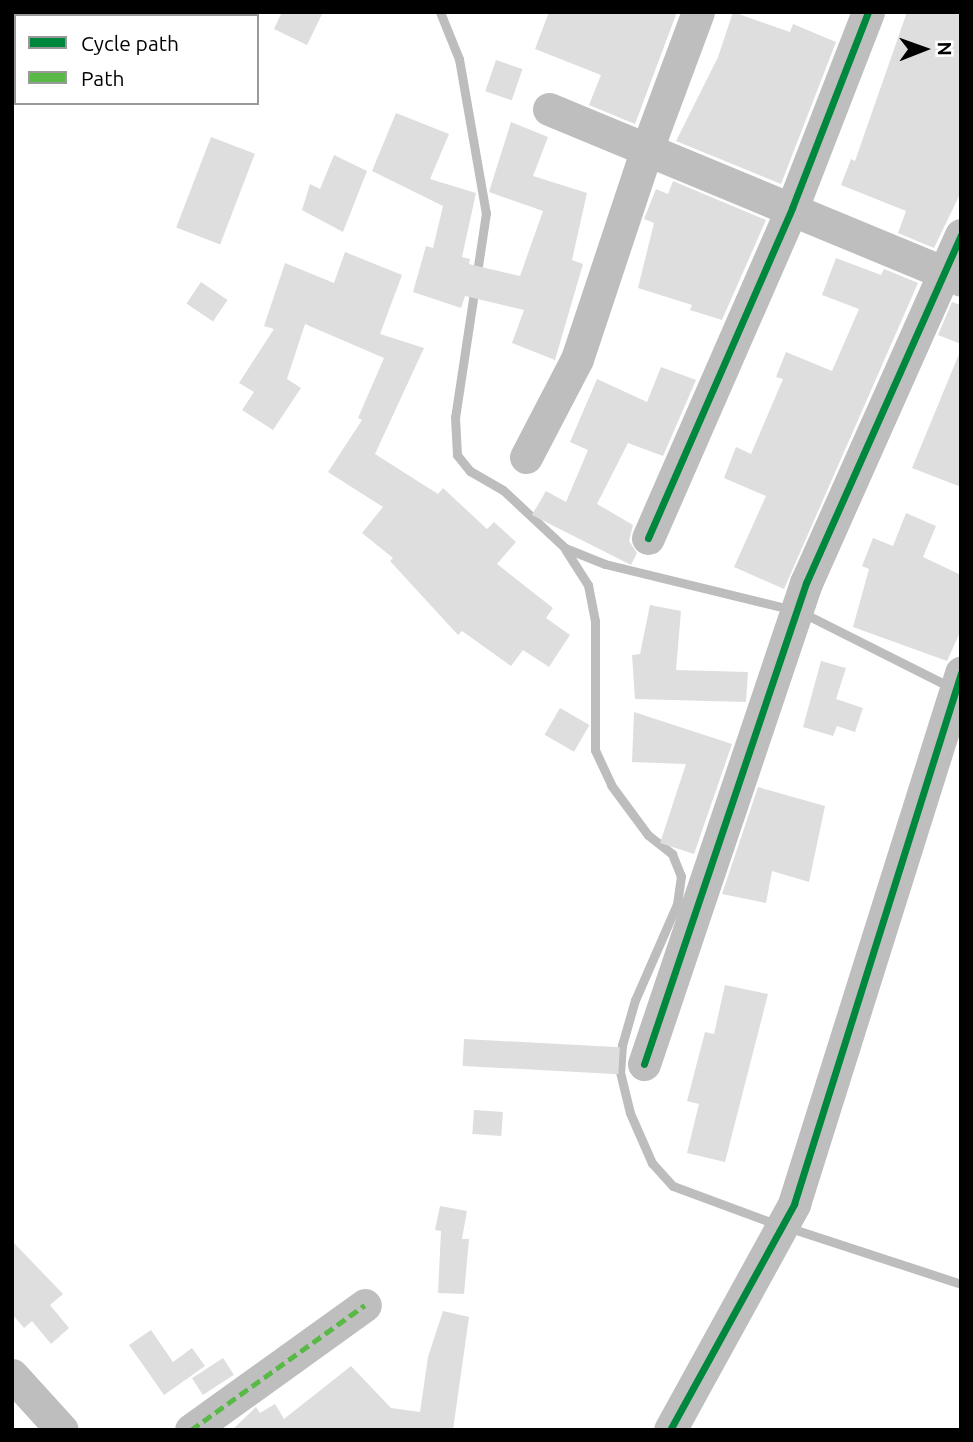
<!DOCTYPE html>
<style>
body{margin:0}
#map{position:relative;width:973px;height:1442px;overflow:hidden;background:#fff;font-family:Ubuntu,sans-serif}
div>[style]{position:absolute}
.stream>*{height:9px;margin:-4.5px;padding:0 4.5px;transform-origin:4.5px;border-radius:4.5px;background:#bdbdbd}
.building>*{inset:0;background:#dedede;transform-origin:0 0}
.minor>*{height:33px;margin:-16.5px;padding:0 16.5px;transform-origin:16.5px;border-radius:16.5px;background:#bebebe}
.quiet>*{height:5px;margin-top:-2.5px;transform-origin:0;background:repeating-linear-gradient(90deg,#58b947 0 10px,transparent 0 15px)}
.cycleway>*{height:7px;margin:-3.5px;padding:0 3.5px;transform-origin:3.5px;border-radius:3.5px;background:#00873e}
span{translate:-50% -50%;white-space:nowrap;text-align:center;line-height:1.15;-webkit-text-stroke:5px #fff;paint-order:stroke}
.frame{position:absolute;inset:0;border:14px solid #000;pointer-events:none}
.legend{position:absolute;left:14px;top:14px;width:245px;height:91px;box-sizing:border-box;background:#fff;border:2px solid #999;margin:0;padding:9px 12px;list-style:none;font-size:21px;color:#000}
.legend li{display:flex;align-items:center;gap:14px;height:35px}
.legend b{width:35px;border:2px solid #999}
.north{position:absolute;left:889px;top:14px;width:70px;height:70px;-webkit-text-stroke:5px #fff;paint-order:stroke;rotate:89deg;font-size:19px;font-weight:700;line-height:28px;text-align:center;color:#000}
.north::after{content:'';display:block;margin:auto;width:24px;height:32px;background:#000;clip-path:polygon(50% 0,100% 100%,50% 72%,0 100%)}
</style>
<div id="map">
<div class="stream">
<i style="left:440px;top:12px;width:51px;rotate:68deg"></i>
<i style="left:459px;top:59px;width:156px;rotate:80.1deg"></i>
<i style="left:486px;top:213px;width:206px;rotate:98.6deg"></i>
<i style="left:455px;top:417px;width:38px;rotate:87deg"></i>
<i style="left:457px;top:455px;width:21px;rotate:51deg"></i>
<i style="left:470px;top:471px;width:38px;rotate:30deg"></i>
<i style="left:503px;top:490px;width:85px;rotate:43.1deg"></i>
<i style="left:565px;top:548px;width:43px;rotate:21.8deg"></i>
<i style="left:605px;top:564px;width:190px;rotate:13.7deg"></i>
<i style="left:565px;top:549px;width:43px;rotate:57.4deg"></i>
<i style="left:588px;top:585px;width:37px;rotate:79deg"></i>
<i style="left:595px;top:621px;width:129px;rotate:90deg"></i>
<i style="left:595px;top:750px;width:38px;rotate:65deg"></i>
<i style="left:611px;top:785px;width:62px;rotate:53.5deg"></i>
<i style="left:648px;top:835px;width:31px;rotate:38deg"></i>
<i style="left:672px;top:854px;width:24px;rotate:68deg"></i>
<i style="left:681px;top:876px;width:28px;rotate:98deg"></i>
<i style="left:677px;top:904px;width:105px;rotate:113.6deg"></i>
<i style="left:635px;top:1000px;width:47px;rotate:106.1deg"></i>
<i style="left:622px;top:1045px;width:27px;rotate:94deg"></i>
<i style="left:620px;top:1072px;width:42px;rotate:76.3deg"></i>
<i style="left:630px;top:1113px;width:55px;rotate:66.3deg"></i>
<i style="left:652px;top:1163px;width:31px;rotate:48deg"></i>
<i style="left:673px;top:1186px;width:110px;rotate:20.3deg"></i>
<i style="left:803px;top:613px;width:165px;rotate:26.7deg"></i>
<i style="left:790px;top:1228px;width:180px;rotate:18.1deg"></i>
</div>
<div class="building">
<i style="clip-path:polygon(282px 12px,323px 12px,307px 45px,274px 29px)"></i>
<i style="clip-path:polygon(549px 12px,677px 12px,635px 124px,589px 105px,601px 75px,535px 49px)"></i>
<i style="clip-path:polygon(733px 12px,790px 32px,793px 24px,836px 42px,781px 184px,676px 141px,718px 57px)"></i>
<i style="clip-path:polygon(907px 12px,961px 12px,961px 192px,934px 248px,898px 233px,906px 211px,841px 185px,851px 159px,855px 161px)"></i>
<i style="left:496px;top:60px;width:28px;height:33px;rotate:19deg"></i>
<i style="clip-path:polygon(396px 113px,449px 134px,430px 179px,476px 193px,462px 257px,470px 259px,469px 264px,520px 276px,543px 211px,489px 192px,511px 122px,548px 137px,533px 176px,587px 193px,572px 260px,583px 264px,555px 360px,512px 343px,524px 310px,465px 296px,461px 308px,413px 292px,426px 246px,433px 248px,443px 206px,372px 171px)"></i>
<i style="left:211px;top:137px;width:47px;height:97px;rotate:21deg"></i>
<i style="clip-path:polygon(334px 155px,367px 171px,343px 232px,302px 210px,310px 184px,320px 189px)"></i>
<i style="clip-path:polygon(673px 181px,766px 220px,722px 320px,690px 310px,692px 305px,638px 288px,654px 223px,644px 219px,656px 189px,668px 194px)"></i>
<i style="clip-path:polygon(345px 252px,402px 275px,380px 334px,424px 348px,375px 454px,438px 494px,443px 488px,487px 529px,494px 522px,516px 542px,497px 564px,553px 608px,546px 618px,570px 635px,549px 667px,523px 650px,511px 666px,462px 631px,458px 635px,390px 561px,393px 558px,362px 533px,383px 507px,328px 472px,362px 420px,358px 418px,384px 358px,305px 324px,287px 379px,301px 388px,273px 430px,242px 410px,254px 392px,239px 383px,274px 329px,264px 326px,285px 263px,334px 283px)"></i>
<i style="clip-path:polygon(836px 258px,881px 275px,884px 269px,918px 283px,784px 589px,734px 567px,766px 496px,724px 478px,736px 447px,751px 454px,783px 379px,776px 377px,786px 352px,832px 371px,859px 309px,822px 295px)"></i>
<i style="left:201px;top:282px;width:32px;height:26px;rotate:34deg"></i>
<i style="clip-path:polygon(952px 302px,961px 305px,961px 344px,938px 335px)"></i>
<i style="clip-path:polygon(959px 354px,961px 354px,961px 487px,912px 468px)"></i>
<i style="clip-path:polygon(661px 367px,696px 380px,663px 456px,628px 443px,597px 504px,633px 525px,629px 541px,637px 553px,631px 565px,532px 515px,546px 491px,566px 502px,588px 450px,570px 442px,597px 379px,647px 402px)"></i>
<i style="clip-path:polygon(906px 513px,936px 526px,923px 557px,961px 575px,961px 630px,947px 661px,853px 627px,869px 569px,862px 566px,873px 538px,893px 546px)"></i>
<i style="clip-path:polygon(650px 605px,681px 611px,676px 670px,748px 672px,746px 702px,635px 699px,632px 655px,640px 654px)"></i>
<i style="clip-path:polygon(821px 661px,846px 668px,836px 699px,863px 708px,855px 732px,837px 726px,833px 736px,803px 727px)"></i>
<i style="left:560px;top:708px;width:34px;height:31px;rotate:30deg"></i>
<i style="clip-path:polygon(634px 712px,732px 744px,694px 854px,660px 843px,686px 764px,632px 762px)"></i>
<i style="clip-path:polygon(758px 787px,825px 806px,809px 882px,772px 871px,766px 903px,722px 894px)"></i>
<i style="clip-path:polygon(725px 985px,768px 994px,725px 1162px,687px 1153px,699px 1104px,687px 1101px,705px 1032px,714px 1034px)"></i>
<i style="left:464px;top:1039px;width:156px;height:27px;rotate:3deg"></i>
<i style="left:474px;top:1110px;width:29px;height:24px;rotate:4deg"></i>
<i style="clip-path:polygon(440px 1206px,467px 1211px,462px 1239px,469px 1239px,464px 1294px,438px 1293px,441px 1231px,435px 1230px)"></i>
<i style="clip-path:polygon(12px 1241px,63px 1294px,50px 1305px,69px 1328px,51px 1344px,32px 1321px,24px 1328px,12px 1314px)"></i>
<i style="clip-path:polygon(443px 1311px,469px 1317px,453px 1430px,232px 1430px,256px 1407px,260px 1413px,275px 1404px,284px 1419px,351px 1366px,391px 1408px,420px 1412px,428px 1357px)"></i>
<i style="clip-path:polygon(151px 1330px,173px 1362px,192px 1348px,205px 1366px,164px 1395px,129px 1345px)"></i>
<i style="left:223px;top:1358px;width:20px;height:37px;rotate:57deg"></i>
</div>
<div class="minor">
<i style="left:549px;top:109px;width:446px;rotate:22.5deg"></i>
<i style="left:526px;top:457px;width:110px;rotate:-62.5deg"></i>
<i style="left:577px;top:359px;width:221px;rotate:-71.6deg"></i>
<i style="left:647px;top:149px;width:146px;rotate:-69.6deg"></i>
<i style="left:648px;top:538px;width:360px;rotate:-66.4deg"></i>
<i style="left:792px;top:208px;width:210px;rotate:-68.8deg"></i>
<i style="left:644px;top:1064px;width:508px;rotate:-71.39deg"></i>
<i style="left:806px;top:583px;width:381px;rotate:-66deg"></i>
<i style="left:12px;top:1375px;width:74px;rotate:47.7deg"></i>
<i style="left:191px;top:1430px;width:214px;rotate:-35.7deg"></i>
<i style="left:670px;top:1430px;width:258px;rotate:-61.2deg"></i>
<i style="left:794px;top:1204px;width:557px;rotate:-72.54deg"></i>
</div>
<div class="quiet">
<i style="left:191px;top:1430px;width:214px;rotate:-35.7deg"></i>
</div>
<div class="cycleway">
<i style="left:648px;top:538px;width:360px;rotate:-66.4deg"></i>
<i style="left:792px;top:208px;width:210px;rotate:-68.8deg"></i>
<i style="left:644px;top:1064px;width:508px;rotate:-71.39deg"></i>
<i style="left:806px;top:583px;width:381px;rotate:-66deg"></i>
<i style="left:670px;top:1430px;width:258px;rotate:-61.2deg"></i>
<i style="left:794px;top:1204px;width:557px;rotate:-72.54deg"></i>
</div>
<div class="frame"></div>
<ul class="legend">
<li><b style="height:9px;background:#00873e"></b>Cycle path</li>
<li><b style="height:9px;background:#58b947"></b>Path</li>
</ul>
<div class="north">N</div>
</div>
